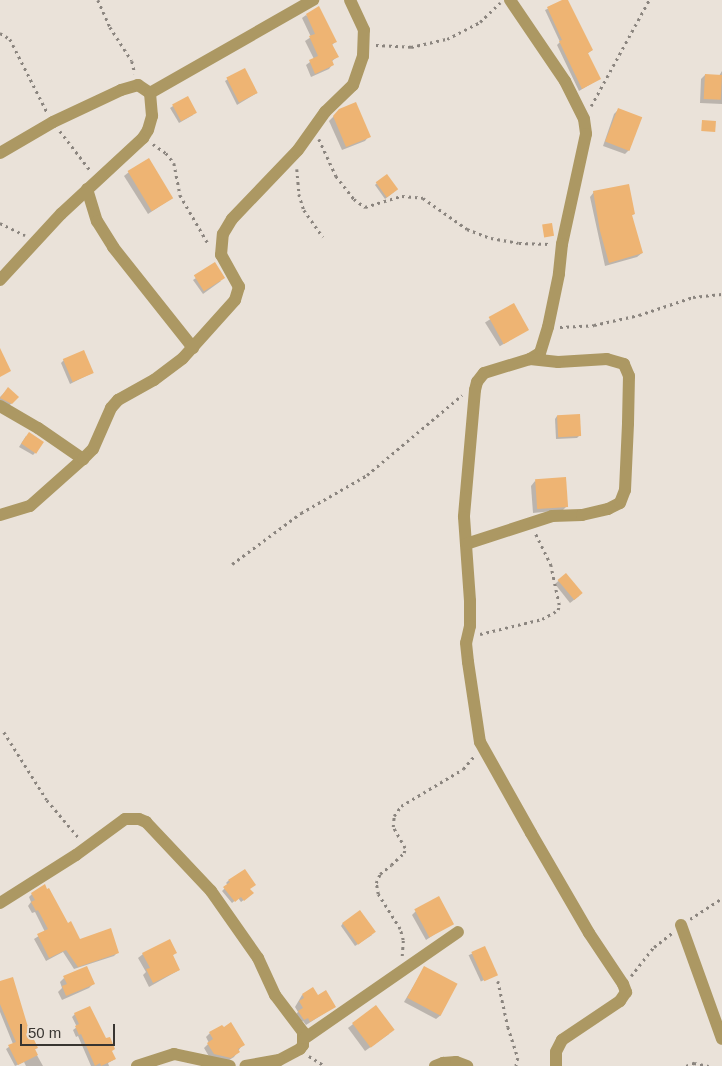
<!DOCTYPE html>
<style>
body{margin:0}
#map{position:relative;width:722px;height:1066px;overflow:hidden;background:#eae2d9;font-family:Arial,sans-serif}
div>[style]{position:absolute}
.shadow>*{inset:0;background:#0003;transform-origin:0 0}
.building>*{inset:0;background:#eeb473;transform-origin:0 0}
.path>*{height:2.5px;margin-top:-1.25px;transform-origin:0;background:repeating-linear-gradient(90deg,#8b857f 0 2.5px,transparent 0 6.5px)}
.street>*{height:12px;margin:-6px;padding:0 6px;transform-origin:6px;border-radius:6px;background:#ac9863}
span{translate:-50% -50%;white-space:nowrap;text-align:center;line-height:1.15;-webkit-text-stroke:4px #eae2d9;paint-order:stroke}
.scale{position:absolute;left:20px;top:1024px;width:95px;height:22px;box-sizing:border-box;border:2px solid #383531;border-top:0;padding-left:6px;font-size:15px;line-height:18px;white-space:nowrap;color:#383531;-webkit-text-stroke:4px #eae2d9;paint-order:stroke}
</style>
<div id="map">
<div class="shadow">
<i style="clip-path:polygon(567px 0,592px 50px,587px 54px,599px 79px,579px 91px,557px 45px,560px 42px,545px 10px)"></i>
<i style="clip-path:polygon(306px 15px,336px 41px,332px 45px,337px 57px,331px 62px,332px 65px,329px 69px,311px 77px,306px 65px,314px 59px,305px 41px,311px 37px,302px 18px)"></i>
<i style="clip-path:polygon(722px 71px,722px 104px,700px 103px,701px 79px,705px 75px,719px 76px)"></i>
<i style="clip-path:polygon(228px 79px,257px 93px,237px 105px,225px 81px)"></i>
<i style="clip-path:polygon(187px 97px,193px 115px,179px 123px,170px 108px)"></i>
<i style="clip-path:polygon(340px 110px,369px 136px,365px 141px,342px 150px,329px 121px)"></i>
<i style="clip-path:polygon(618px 110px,630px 149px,625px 154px,603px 146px,614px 114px)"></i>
<i style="clip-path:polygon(129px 172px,172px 198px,148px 214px,124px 176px)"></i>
<i style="clip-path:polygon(377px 183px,394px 192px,385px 199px,375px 185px)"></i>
<i style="clip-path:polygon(594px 192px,634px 214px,631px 216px,642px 253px,637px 257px,605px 266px,590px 197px)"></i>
<i style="clip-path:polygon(196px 278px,221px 281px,203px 294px,193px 280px)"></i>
<i style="left:513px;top:305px;width:28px;height:33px;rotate:58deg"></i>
<i style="clip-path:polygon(64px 360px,92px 373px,70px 384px,61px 363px)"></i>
<i style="clip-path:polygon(8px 389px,17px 397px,9px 406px,0 402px,0 397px)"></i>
<i style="clip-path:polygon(557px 416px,580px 435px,577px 438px,556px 439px,555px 419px)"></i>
<i style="clip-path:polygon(26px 436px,35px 453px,33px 455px,19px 447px)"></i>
<i style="clip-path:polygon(535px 481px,567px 506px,563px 510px,533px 513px,531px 486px)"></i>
<i style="clip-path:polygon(566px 574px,579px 596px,570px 603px,555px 584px)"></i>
<i style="clip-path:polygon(244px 871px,249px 896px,241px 902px,238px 898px,232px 903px,222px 891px,228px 885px,226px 883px,228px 881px)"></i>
<i style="clip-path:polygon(32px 894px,67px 925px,80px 940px,118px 952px,114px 956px,74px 969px,63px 952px,46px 961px,34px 939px,45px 932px,35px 912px,32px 913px,28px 906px,31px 902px,29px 897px)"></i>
<i style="clip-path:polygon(416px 911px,452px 923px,426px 940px,412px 915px)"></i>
<i style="clip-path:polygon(343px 923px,372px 935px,355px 946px,341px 926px)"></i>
<i style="left:484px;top:948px;width:29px;height:17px;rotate:65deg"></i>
<i style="clip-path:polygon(175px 953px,172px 956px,179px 970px,149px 987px,143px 975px,146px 972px,138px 958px,143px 954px)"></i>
<i style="clip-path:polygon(424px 968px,441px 1015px,436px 1019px,404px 1002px)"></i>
<i style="clip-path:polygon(64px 978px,93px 984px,89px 988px,62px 1000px,58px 992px,62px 988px,60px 982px)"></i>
<i style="clip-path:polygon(0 983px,27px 1028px,37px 1048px,34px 1050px,43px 1066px,26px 1066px,24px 1062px,15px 1066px,6px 1049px,13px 1044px,0 1012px)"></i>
<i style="clip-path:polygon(302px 995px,317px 997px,334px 1007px,306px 1025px,303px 1021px,299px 1023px,294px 1016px,298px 1012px,295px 1007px)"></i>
<i style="clip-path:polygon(376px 1006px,389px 1034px,365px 1051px,348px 1028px)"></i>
<i style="clip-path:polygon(75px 1014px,111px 1051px,115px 1059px,108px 1063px,109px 1066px,91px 1066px,78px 1036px,76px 1037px,73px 1030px,77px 1027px,72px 1017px)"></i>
<i style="clip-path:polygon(210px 1033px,243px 1044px,234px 1057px,226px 1062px,210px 1058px,204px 1048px,209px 1043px,206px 1037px)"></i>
</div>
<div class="building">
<i style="clip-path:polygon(562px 0,568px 0,593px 50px,588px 53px,601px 79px,582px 89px,559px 41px,562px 40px,547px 7px)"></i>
<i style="clip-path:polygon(319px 6px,337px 42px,332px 44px,339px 57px,332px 60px,334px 65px,315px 74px,309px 60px,318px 56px,309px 36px,315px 34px,306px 14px)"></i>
<i style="left:245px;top:68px;width:28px;height:21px;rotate:63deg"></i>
<i style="left:705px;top:74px;width:17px;height:25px;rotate:3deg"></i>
<i style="left:188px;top:96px;width:19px;height:18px;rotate:62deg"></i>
<i style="clip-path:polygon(356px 102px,371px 137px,346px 147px,333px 116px,339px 109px)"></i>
<i style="left:618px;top:108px;width:26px;height:36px;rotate:21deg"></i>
<i style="left:702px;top:120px;width:14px;height:11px;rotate:4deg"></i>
<i style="left:149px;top:158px;width:47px;height:25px;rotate:59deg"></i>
<i style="left:387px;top:174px;width:19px;height:14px;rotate:54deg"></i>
<i style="clip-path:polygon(629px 184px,635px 214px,632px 215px,643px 253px,609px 263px,600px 231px,593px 191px)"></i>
<i style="left:552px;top:223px;width:13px;height:10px;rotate:81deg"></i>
<i style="left:215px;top:262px;width:19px;height:25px;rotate:58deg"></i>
<i style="left:514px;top:303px;width:31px;height:29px;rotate:61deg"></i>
<i style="clip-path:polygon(0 348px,11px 371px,0 377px)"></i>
<i style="left:84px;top:350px;width:25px;height:23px;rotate:67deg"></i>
<i style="clip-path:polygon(8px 387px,19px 397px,12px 404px,0 398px)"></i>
<i style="left:580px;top:414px;width:22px;height:23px;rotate:87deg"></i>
<i style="left:29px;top:432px;width:18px;height:14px;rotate:34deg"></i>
<i style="left:566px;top:477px;width:30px;height:31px;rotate:86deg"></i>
<i style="left:566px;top:573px;width:26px;height:11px;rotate:50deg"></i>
<i style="clip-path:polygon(245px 869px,256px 885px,250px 889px,254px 893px,244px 901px,241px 897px,235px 902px,223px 887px,230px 882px,228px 880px)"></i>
<i style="clip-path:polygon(45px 884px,47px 889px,49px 888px,68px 923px,71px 921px,80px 939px,111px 928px,119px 953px,78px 967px,66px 950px,49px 958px,37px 934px,48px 929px,38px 910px,36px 911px,31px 902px,35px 900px,31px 893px)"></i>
<i style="left:439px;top:896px;width:32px;height:28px;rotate:62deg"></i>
<i style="left:360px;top:910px;width:27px;height:22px;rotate:54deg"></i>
<i style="clip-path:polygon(170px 939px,177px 953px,173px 955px,180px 970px,153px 983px,146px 969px,150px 968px,142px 953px)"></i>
<i style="left:485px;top:946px;width:32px;height:15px;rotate:66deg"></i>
<i style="clip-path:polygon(87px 966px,95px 984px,66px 996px,62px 986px,67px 984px,63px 976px)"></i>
<i style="left:424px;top:966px;width:38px;height:36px;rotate:28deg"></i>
<i style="clip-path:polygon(13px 977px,28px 1027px,38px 1048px,35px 1049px,38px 1055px,18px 1065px,8px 1045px,16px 1042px,0 1004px,0 981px)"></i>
<i style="clip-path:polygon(313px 987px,318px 995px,326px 990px,336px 1007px,310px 1022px,308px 1018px,304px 1020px,298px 1011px,303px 1008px,299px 1001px,304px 998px,302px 994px)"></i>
<i style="left:376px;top:1005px;width:31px;height:30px;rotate:53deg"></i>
<i style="clip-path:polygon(90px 1006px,106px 1038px,110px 1037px,115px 1049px,112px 1051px,116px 1059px,101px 1066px,100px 1063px,95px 1066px,81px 1034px,79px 1035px,75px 1026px,79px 1024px,74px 1013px)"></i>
<i style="clip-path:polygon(231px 1022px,245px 1045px,238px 1049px,240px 1052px,231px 1058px,214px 1054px,207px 1043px,213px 1039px,209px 1032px,222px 1025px,224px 1027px)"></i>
</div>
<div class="path">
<i style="left:98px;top:0;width:30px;rotate:66deg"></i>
<i style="left:110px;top:27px;width:40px;rotate:57.1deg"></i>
<i style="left:132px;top:61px;width:13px;rotate:77deg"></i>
<i style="left:0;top:33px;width:12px;rotate:31deg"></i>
<i style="left:10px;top:39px;width:82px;rotate:63.1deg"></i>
<i style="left:376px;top:45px;width:35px;rotate:3deg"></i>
<i style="left:411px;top:47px;width:37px;rotate:-13deg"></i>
<i style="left:447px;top:39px;width:37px;rotate:-27deg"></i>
<i style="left:480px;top:22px;width:28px;rotate:-44deg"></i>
<i style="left:591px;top:106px;width:121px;rotate:-61.3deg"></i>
<i style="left:60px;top:131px;width:49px;rotate:52.4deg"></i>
<i style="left:319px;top:139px;width:41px;rotate:65.3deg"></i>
<i style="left:336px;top:176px;width:29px;rotate:52deg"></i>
<i style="left:354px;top:199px;width:14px;rotate:36deg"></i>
<i style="left:365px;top:207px;width:39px;rotate:-17deg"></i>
<i style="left:402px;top:196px;width:21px;rotate:5deg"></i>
<i style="left:423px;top:198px;width:54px;rotate:35.2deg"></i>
<i style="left:467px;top:229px;width:26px;rotate:21deg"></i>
<i style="left:491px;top:238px;width:28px;rotate:10deg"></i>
<i style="left:519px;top:243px;width:31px;rotate:2deg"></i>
<i style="left:153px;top:144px;width:16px;rotate:35deg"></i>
<i style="left:166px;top:153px;width:13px;rotate:51deg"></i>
<i style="left:174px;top:163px;width:33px;rotate:79deg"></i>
<i style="left:180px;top:195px;width:58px;rotate:59.9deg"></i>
<i style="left:297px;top:169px;width:25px;rotate:85deg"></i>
<i style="left:299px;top:194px;width:17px;rotate:73deg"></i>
<i style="left:304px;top:210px;width:33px;rotate:55deg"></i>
<i style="left:0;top:223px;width:28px;rotate:26deg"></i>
<i style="left:560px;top:327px;width:34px;rotate:-3deg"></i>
<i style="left:594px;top:325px;width:46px;rotate:-12.5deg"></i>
<i style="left:639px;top:315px;width:57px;rotate:-18.4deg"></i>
<i style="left:693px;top:297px;width:29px;rotate:-6deg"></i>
<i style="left:232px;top:564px;width:86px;rotate:-36.5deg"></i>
<i style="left:301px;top:513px;width:76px;rotate:-29.9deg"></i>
<i style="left:367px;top:475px;width:124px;rotate:-40.1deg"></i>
<i style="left:480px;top:634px;width:64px;rotate:-13.6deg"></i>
<i style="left:542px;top:619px;width:18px;rotate:-29deg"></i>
<i style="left:558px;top:610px;width:5px;rotate:-79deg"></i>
<i style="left:559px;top:605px;width:40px;rotate:-102deg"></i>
<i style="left:551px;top:566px;width:37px;rotate:-116deg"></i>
<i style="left:4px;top:732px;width:80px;rotate:57.7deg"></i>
<i style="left:47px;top:800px;width:50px;rotate:49.9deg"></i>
<i style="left:690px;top:919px;width:38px;rotate:-33deg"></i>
<i style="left:402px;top:956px;width:16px;rotate:-86deg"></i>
<i style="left:403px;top:940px;width:11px;rotate:-105deg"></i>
<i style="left:400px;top:929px;width:41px;rotate:-122.2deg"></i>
<i style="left:378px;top:894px;width:11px;rotate:-100deg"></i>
<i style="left:376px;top:883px;width:10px;rotate:-66deg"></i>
<i style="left:380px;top:874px;width:14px;rotate:-39deg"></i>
<i style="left:391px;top:865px;width:18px;rotate:-43deg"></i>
<i style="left:404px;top:853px;width:5px;rotate:-79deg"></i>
<i style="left:405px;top:848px;width:24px;rotate:-120deg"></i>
<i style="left:393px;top:827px;width:11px;rotate:-85deg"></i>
<i style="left:394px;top:816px;width:12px;rotate:-55deg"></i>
<i style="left:401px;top:806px;width:72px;rotate:-30.8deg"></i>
<i style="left:463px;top:769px;width:18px;rotate:-49deg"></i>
<i style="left:631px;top:976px;width:37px;rotate:-52deg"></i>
<i style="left:654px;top:947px;width:23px;rotate:-38deg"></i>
<i style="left:498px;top:981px;width:47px;rotate:77.7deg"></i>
<i style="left:508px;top:1027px;width:33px;rotate:72deg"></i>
<i style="left:518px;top:1058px;width:8px;rotate:104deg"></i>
<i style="left:309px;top:1056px;width:19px;rotate:32deg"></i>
<i style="left:686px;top:1066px;width:9px;rotate:-21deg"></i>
<i style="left:694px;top:1063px;width:15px;rotate:11deg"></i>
</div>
<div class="street">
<i style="left:510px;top:0;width:98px;rotate:55.8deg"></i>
<i style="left:565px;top:81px;width:42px;rotate:63.4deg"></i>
<i style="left:584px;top:119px;width:15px;rotate:82deg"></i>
<i style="left:586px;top:134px;width:113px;rotate:102.3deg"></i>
<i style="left:562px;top:244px;width:30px;rotate:96deg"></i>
<i style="left:559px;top:274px;width:54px;rotate:101.7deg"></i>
<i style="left:548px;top:327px;width:27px;rotate:107deg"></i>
<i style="left:540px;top:353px;width:12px;rotate:149deg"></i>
<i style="left:530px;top:359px;width:48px;rotate:163.1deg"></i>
<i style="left:484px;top:373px;width:11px;rotate:128deg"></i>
<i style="left:477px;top:382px;width:8px;rotate:104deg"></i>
<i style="left:475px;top:390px;width:127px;rotate:95deg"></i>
<i style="left:464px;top:517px;width:84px;rotate:85.9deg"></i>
<i style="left:470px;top:601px;width:25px;rotate:90deg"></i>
<i style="left:470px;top:626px;width:17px;rotate:103deg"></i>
<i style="left:466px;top:643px;width:19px;rotate:84deg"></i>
<i style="left:468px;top:662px;width:81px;rotate:81.5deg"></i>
<i style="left:480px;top:742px;width:104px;rotate:60.7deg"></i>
<i style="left:531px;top:833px;width:116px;rotate:59.9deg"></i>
<i style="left:589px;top:933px;width:61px;rotate:56.3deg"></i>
<i style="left:623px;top:984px;width:9px;rotate:69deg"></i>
<i style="left:626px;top:992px;width:11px;rotate:124deg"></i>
<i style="left:620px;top:1001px;width:70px;rotate:146.1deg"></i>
<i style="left:562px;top:1040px;width:13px;rotate:117deg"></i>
<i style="left:556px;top:1052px;width:14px;rotate:90deg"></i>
<i style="left:0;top:153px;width:61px;rotate:-30.3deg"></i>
<i style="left:53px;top:122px;width:75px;rotate:-25.2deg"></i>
<i style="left:121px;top:90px;width:18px;rotate:-16deg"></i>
<i style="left:138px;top:85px;width:14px;rotate:34deg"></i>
<i style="left:150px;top:93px;width:188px;rotate:-29.7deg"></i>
<i style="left:87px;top:189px;width:34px;rotate:73deg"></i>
<i style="left:97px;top:221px;width:31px;rotate:58deg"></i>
<i style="left:113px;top:247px;width:129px;rotate:51.6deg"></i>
<i style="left:0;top:280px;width:90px;rotate:-47.3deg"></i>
<i style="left:61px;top:214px;width:112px;rotate:-42.8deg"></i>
<i style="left:143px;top:138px;width:9px;rotate:-58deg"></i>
<i style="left:148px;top:130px;width:15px;rotate:-74deg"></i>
<i style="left:152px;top:116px;width:23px;rotate:-95deg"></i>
<i style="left:0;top:406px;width:44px;rotate:30.1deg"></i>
<i style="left:38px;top:428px;width:55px;rotate:34.6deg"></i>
<i style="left:0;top:515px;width:31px;rotate:-17deg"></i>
<i style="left:30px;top:506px;width:71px;rotate:-41.6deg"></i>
<i style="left:83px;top:459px;width:14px;rotate:-45deg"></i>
<i style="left:93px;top:449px;width:45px;rotate:-66.3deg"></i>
<i style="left:111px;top:408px;width:11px;rotate:-49deg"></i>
<i style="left:118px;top:400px;width:41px;rotate:-29.1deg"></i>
<i style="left:154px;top:380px;width:36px;rotate:-37deg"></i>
<i style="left:183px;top:358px;width:78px;rotate:-48.1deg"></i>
<i style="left:235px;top:300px;width:14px;rotate:-73deg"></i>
<i style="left:239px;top:287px;width:37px;rotate:-119deg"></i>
<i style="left:221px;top:255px;width:21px;rotate:-85deg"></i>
<i style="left:223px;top:234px;width:17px;rotate:-59deg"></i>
<i style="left:232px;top:219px;width:95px;rotate:-46.3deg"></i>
<i style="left:298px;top:150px;width:47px;rotate:-54.6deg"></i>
<i style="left:325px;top:112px;width:39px;rotate:-44deg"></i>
<i style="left:353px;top:85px;width:31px;rotate:-71deg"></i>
<i style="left:363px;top:56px;width:26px;rotate:-88deg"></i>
<i style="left:364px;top:30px;width:33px;rotate:-115deg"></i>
<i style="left:466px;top:544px;width:90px;rotate:-18deg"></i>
<i style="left:552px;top:516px;width:30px;rotate:-2deg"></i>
<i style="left:582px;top:515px;width:27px;rotate:-13deg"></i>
<i style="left:608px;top:509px;width:13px;rotate:-27deg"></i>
<i style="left:620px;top:503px;width:14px;rotate:-69deg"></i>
<i style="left:625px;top:490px;width:67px;rotate:-87.4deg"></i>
<i style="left:628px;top:423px;width:47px;rotate:-88.8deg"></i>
<i style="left:629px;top:376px;width:13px;rotate:-113deg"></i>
<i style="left:624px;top:364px;width:18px;rotate:-164deg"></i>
<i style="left:607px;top:359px;width:49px;rotate:176.5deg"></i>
<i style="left:558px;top:362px;width:28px;rotate:-174deg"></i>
<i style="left:0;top:903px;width:90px;rotate:-32.3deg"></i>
<i style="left:76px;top:855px;width:61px;rotate:-36.3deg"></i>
<i style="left:125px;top:819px;width:14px"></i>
<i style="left:139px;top:819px;width:8px;rotate:23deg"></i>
<i style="left:146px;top:822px;width:95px;rotate:46.7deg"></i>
<i style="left:211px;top:891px;width:82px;rotate:55deg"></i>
<i style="left:258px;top:958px;width:41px;rotate:65.3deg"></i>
<i style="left:275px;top:995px;width:46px;rotate:52.9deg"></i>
<i style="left:303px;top:1032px;width:13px;rotate:90deg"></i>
<i style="left:303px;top:1045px;width:5px;rotate:127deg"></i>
<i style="left:300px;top:1049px;width:24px;rotate:152deg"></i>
<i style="left:279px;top:1060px;width:34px;rotate:170deg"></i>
<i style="left:681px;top:925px;width:121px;rotate:70.2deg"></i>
<i style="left:305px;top:1038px;width:186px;rotate:-34.7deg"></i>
<i style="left:137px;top:1066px;width:39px;rotate:-18deg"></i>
<i style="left:174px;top:1054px;width:57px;rotate:12.1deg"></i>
<i style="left:435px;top:1066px;width:9px;rotate:-21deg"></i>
<i style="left:443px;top:1063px;width:13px;rotate:-4deg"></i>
<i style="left:456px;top:1062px;width:12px;rotate:20deg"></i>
</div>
<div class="scale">50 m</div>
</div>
